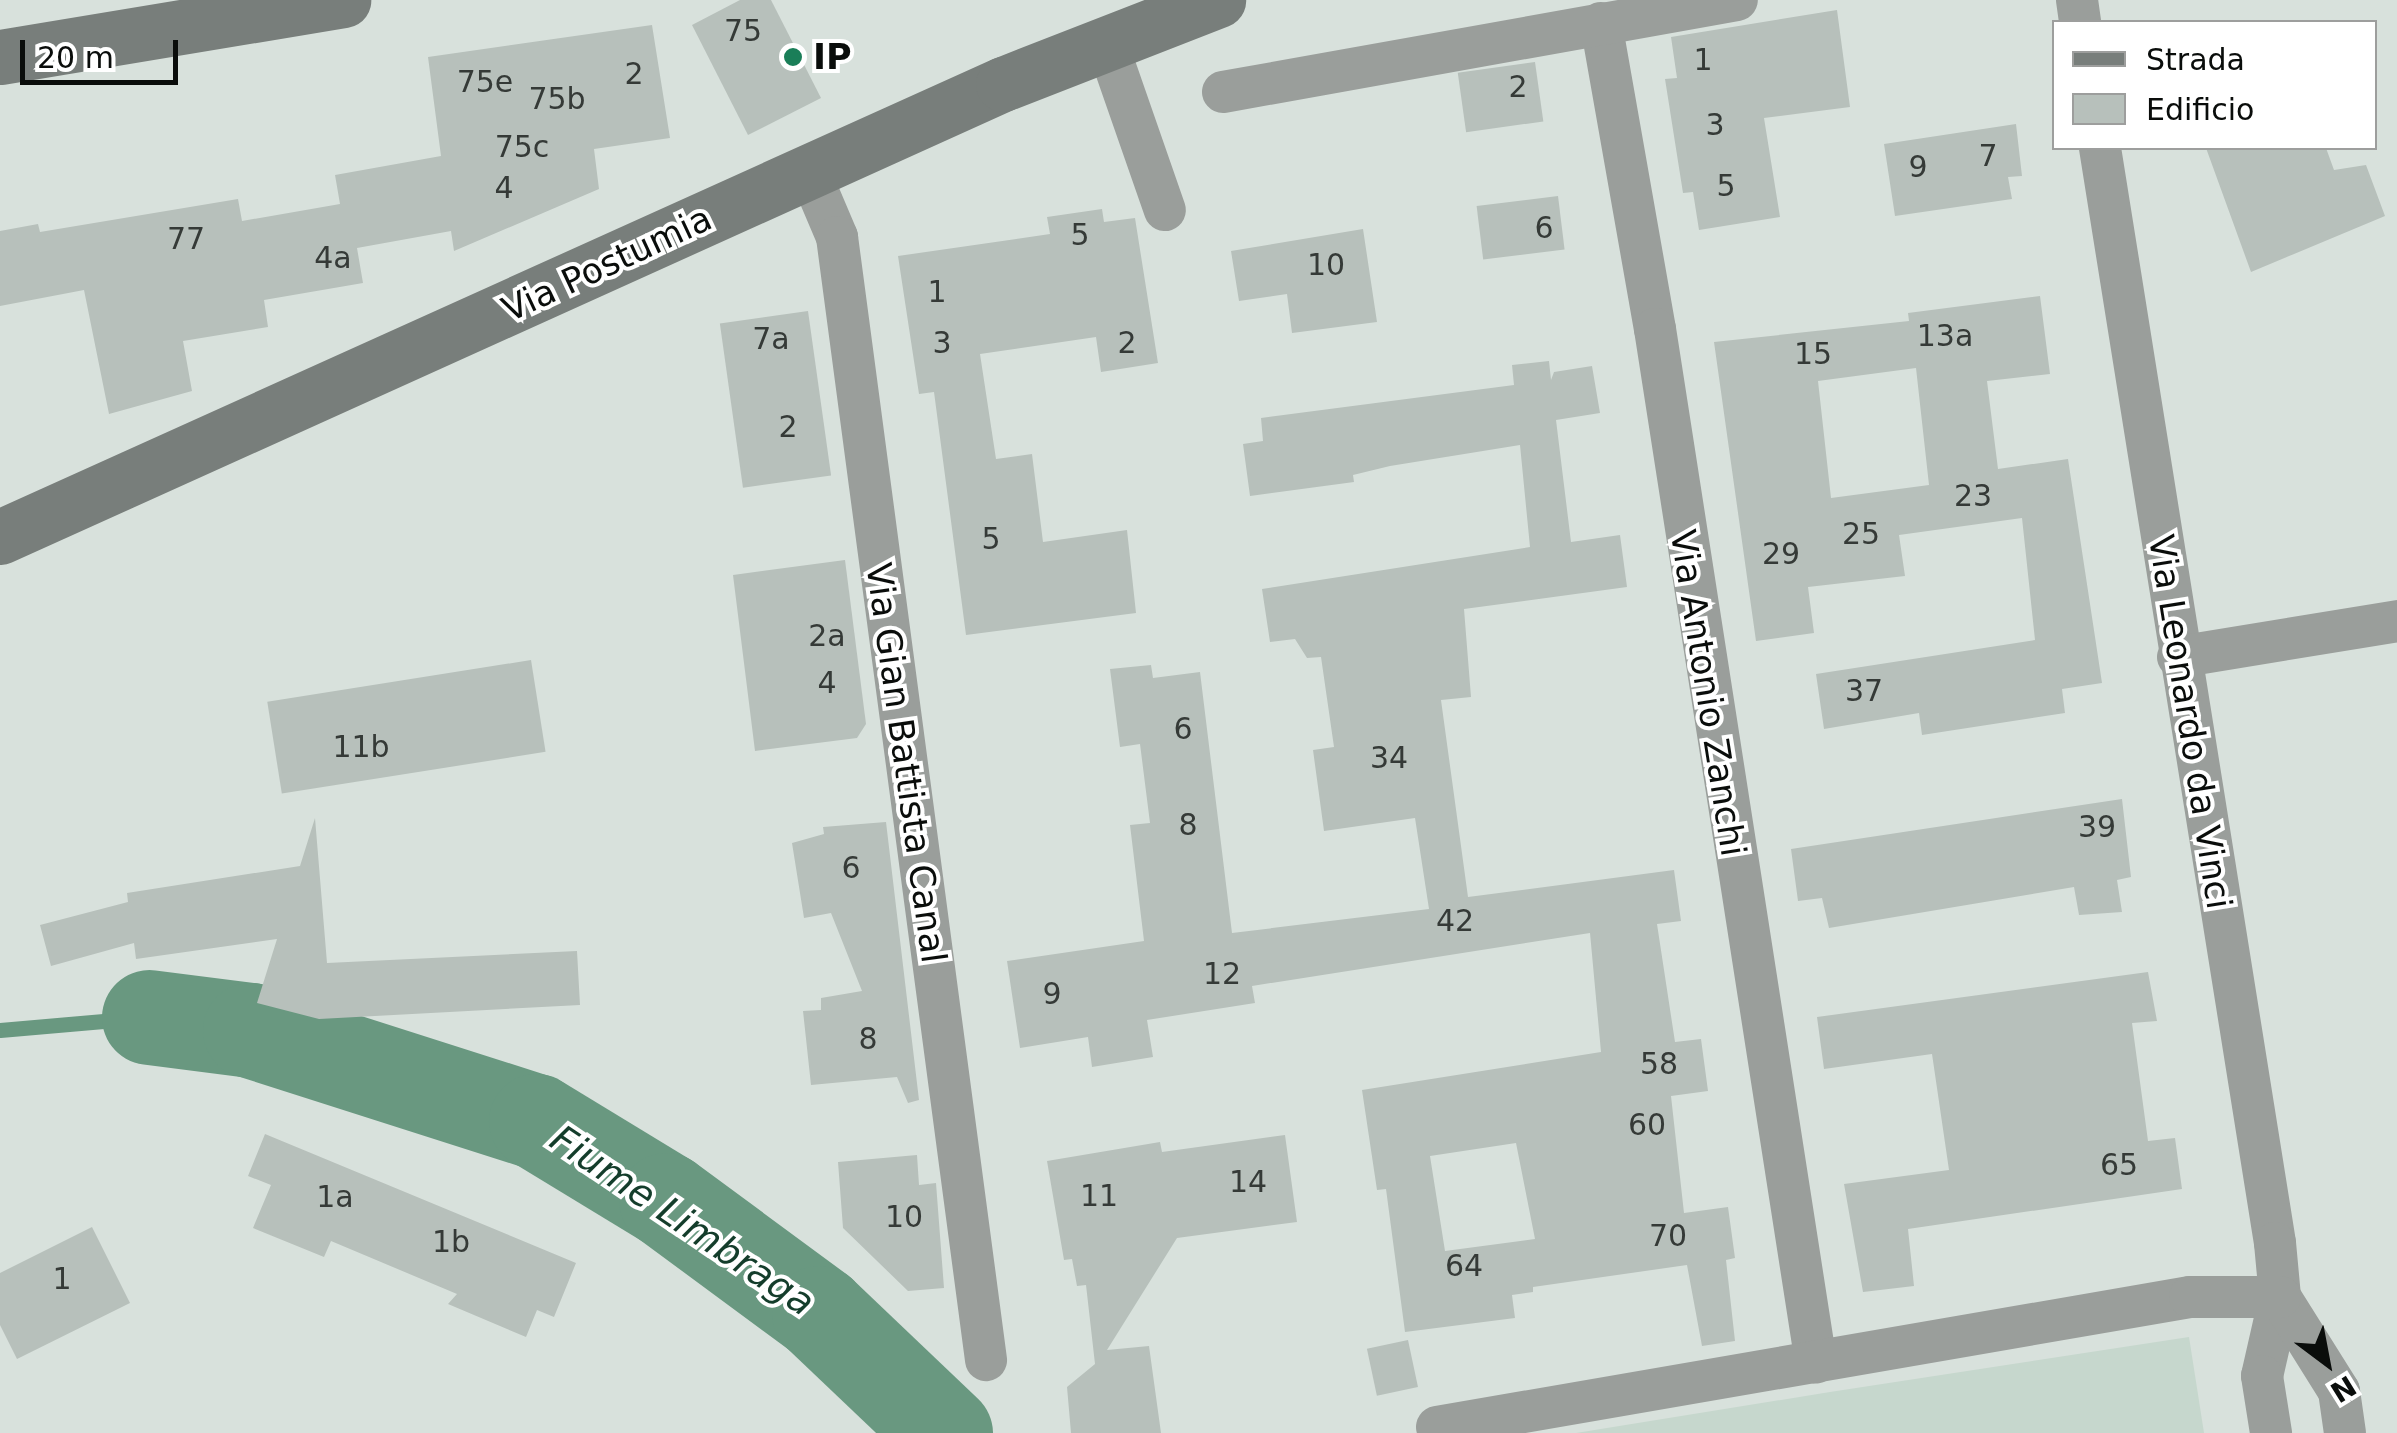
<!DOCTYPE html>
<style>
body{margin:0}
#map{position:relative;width:2397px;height:1433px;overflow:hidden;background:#d8e1dc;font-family:"DejaVu Sans",sans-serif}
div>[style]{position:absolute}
.built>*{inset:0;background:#c6d7cd}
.stream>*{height:15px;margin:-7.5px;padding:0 7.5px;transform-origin:7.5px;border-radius:7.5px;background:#699880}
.river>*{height:95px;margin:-47.5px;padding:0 47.5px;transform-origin:47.5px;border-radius:47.5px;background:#699880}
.building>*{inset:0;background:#b7c0bb;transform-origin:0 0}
.street>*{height:42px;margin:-21px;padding:0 21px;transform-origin:21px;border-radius:21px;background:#9a9e9b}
.secondary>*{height:55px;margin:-27.5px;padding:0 27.5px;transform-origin:27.5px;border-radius:27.5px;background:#787e7b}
.dots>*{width:28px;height:28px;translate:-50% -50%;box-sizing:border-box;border:5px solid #fff;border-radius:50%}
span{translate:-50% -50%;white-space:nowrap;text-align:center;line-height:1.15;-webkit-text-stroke:8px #fff;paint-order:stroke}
.number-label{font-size:30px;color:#353a37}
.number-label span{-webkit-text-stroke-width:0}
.poi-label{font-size:35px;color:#0a0d0b;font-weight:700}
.left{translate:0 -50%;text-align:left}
.street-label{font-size:35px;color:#0a0d0b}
.water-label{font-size:38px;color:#143d2b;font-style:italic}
.legend{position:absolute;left:2052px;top:20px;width:325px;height:130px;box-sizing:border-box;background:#fff;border:2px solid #9d9e9d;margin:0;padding:12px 18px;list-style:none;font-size:30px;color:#0a0d0b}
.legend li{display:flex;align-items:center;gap:20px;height:50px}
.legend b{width:50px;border:2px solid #9d9e9d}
.north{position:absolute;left:2277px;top:1313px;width:100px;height:100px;-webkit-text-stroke:8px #fff;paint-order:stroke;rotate:148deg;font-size:28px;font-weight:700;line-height:40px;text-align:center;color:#0a0d0b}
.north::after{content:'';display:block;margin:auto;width:35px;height:45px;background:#0a0d0b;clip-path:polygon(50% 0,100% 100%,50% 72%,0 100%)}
.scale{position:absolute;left:20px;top:40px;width:158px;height:45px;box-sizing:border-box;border:5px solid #0a0d0b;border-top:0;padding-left:12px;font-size:30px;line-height:35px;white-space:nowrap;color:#0a0d0b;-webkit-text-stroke:8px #fff;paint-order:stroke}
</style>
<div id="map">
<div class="built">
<i style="clip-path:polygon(2189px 1337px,2204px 1433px,1576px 1433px,1830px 1392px)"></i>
</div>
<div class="stream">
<i style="left:0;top:1030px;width:150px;rotate:-5deg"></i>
</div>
<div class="river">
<i style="left:149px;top:1017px;width:102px;rotate:7.3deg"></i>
<i style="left:250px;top:1030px;width:300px;rotate:17.7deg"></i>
<i style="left:536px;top:1121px;width:152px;rotate:31.3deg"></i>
<i style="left:666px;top:1200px;width:190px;rotate:36.4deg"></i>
<i style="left:819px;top:1313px;width:174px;rotate:43.6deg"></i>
</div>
<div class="building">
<i style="clip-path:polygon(740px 0,771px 0,821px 98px,748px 135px,692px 25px)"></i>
<i style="clip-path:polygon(1837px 10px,1850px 107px,1764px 118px,1780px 217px,1699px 230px,1693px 192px,1683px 193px,1665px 79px,1677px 78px,1671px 37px)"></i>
<i style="clip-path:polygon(652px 25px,670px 138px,594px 149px,599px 189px,454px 251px,451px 231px,357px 248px,363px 283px,264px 300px,268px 327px,183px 341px,192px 391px,109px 414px,84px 290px,0 306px,0 231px,38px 224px,40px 232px,238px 199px,242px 221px,340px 204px,335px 175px,441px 156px,428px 57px)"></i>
<i style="left:1535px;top:62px;width:60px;height:78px;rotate:82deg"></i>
<i style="clip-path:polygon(2016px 124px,2022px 176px,2008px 177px,2012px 199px,1895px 216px,1884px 144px)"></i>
<i style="clip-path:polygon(2206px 148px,2326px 148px,2334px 170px,2366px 165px,2385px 216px,2251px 272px)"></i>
<i style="left:1558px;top:196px;width:54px;height:82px;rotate:83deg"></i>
<i style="clip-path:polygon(1102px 209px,1104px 222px,1135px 218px,1158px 363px,1101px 372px,1096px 337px,980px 354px,996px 459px,1032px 454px,1043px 542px,1127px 530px,1136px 613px,966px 635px,934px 392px,919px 394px,898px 256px,1050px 234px,1047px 217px)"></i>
<i style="clip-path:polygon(1363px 229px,1377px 322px,1292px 333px,1287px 294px,1239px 301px,1231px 251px)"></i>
<i style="clip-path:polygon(evenodd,2040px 296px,2050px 374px,1987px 381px,1998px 469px,2068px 459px,2102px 683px,2062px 689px,2065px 713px,1922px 735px,1919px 713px,1824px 729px,1816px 674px,2035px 640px,2022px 518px,1899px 535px,1905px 576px,1808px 587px,1814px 633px,1756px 641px,1714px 342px,1909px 321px,1908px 313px,2040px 296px,1916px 368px,1929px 485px,1831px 498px,1818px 381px,1916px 368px)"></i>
<i style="left:808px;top:311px;width:166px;height:89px;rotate:82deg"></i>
<i style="clip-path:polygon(evenodd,1549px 361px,1551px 380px,1554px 372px,1592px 366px,1600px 413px,1556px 420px,1571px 542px,1620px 535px,1627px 587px,1464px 609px,1471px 697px,1441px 700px,1468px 897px,1674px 870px,1681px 921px,1657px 924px,1675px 1042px,1701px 1039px,1708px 1091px,1671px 1096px,1684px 1213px,1728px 1207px,1735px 1258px,1726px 1260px,1735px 1341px,1702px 1346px,1687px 1265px,1533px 1287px,1533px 1292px,1512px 1295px,1515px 1318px,1405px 1332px,1386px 1189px,1377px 1190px,1362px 1090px,1601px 1052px,1590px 933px,1252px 986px,1255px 1003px,1147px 1020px,1153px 1057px,1092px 1067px,1088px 1037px,1020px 1048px,1007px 961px,1144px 941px,1130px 825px,1150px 823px,1140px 744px,1120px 747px,1110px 669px,1151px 665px,1153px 678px,1200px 672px,1232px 933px,1429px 909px,1415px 818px,1324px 831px,1313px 750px,1334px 747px,1321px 657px,1307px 658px,1295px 639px,1270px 642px,1262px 589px,1530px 547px,1520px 445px,1390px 466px,1353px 475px,1354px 482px,1250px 496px,1243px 444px,1263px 441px,1261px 418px,1514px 385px,1512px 365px,1549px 361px,1516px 1143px,1535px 1239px,1445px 1251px,1430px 1156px,1516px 1143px)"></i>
<i style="clip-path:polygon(845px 560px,866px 724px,857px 738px,755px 751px,733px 575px)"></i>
<i style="left:531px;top:660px;width:93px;height:267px;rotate:81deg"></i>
<i style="clip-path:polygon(2122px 799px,2131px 877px,2117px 880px,2122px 912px,2079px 915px,2074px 887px,1829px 928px,1822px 898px,1798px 901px,1791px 849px)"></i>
<i style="clip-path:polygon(315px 818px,327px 963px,577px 951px,580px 1005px,319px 1019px,257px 1003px,277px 939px,136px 959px,134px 943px,51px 966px,40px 925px,128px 902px,127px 893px,300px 866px)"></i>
<i style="clip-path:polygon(886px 822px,919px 1100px,908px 1103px,897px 1077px,811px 1085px,803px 1011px,821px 1010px,821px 998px,862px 991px,831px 913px,804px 918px,792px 843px,824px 834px,823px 827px)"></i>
<i style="clip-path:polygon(2148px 972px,2157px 1021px,2132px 1023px,2148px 1141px,2175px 1138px,2182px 1189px,1908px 1229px,1914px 1286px,1863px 1292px,1844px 1184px,1949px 1170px,1932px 1054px,1824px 1069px,1817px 1017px)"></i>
<i style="clip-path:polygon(265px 1134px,576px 1263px,554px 1317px,537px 1310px,526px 1337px,448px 1304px,457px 1294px,331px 1241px,324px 1257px,253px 1228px,271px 1185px,248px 1176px)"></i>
<i style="clip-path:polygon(1285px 1135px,1297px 1222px,1177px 1238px,1107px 1350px,1149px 1346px,1161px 1433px,1071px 1433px,1067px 1387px,1095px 1364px,1086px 1285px,1077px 1286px,1072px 1259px,1064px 1260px,1047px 1161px,1160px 1142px,1162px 1152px)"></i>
<i style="clip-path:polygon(917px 1155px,919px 1185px,936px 1183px,944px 1288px,908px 1291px,843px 1228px,838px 1162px)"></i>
<i style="clip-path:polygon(92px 1227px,130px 1303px,17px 1359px,0 1325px,0 1273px)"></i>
<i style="left:1408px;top:1340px;width:48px;height:42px;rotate:78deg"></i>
</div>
<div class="street">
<i style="left:2077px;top:0;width:22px;rotate:82deg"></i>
<i style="left:1601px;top:23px;width:311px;rotate:80deg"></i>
<i style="left:1655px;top:329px;width:1046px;rotate:81.15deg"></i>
<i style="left:1106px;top:41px;width:179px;rotate:70.8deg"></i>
<i style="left:1223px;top:92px;width:522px;rotate:-10.15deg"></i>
<i style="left:2100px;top:148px;width:1109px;rotate:80.92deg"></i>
<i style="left:2275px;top:1243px;width:54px;rotate:84.7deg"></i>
<i style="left:2280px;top:1297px;width:81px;rotate:102.8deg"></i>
<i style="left:2262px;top:1376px;width:58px;rotate:81deg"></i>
<i style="left:809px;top:171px;width:72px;rotate:67deg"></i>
<i style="left:837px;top:237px;width:1133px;rotate:82.44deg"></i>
<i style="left:2178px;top:657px;width:222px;rotate:-9.3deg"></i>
<i style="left:2280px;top:1297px;width:111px;rotate:57.9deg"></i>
<i style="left:2339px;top:1391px;width:42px;rotate:81.9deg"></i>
<i style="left:1437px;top:1427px;width:764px;rotate:-9.8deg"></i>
<i style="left:2190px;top:1297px;width:90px"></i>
</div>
<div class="secondary">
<i style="left:0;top:57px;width:348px;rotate:-9.4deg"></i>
<i style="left:0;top:537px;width:1101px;rotate:-24.31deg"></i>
<i style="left:1003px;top:84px;width:231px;rotate:-21.3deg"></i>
</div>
<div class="dots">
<i style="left:793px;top:57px;background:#1a7e58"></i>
</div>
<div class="number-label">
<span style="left:743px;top:31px">75</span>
<span style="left:1703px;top:60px">1</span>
<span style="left:634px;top:74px">2</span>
<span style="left:485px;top:82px">75e</span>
<span style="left:1518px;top:87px">2</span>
<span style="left:557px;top:99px">75b</span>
<span style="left:1715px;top:125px">3</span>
<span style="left:522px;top:147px">75c</span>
<span style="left:1988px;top:156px">7</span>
<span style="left:1918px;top:167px">9</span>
<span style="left:1726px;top:186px">5</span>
<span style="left:504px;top:188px">4</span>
<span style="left:1544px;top:228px">6</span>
<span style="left:1080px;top:235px">5</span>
<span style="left:186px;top:239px">77</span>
<span style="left:333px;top:258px">4a</span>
<span style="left:1326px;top:265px">10</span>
<span style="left:937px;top:292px">1</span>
<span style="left:1945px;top:336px">13a</span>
<span style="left:771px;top:339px">7a</span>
<span style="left:942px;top:343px">3</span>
<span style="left:1127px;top:343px">2</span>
<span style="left:1813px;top:354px">15</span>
<span style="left:788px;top:427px">2</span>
<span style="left:1973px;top:496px">23</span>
<span style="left:1861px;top:534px">25</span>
<span style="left:991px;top:539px">5</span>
<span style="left:1781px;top:554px">29</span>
<span style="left:827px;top:636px">2a</span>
<span style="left:827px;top:683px">4</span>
<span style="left:1864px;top:691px">37</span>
<span style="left:1183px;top:729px">6</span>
<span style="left:361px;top:747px">11b</span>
<span style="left:1389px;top:758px">34</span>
<span style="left:1188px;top:825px">8</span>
<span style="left:2097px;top:827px">39</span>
<span style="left:851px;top:868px">6</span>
<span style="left:1455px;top:921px">42</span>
<span style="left:1222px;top:974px">12</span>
<span style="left:1052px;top:994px">9</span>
<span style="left:868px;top:1039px">8</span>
<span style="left:1659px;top:1064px">58</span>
<span style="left:1647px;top:1125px">60</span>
<span style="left:2119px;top:1165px">65</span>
<span style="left:1248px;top:1182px">14</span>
<span style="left:1099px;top:1196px">11</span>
<span style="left:335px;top:1197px">1a</span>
<span style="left:904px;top:1217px">10</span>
<span style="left:1668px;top:1236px">70</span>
<span style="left:451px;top:1242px">1b</span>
<span style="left:1464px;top:1266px">64</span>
<span style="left:62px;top:1279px">1</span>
</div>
<div class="poi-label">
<span class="left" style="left:813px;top:57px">IP</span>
</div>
<div class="street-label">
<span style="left:607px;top:264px;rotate:-25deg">Via Postumia</span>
<span style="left:1708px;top:693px;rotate:81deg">Via Antonio Zanchi</span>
<span style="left:2190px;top:722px;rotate:81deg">Via Leonardo da Vinci</span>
<span style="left:906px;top:763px;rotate:82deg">Via Gian Battista Canal</span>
</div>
<div class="water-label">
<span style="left:682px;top:1221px;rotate:34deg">Fiume Limbraga</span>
</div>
<ul class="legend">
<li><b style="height:12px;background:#787e7b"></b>Strada</li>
<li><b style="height:28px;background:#b7c0bb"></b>Edificio</li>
</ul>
<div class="north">N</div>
<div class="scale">20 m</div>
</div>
